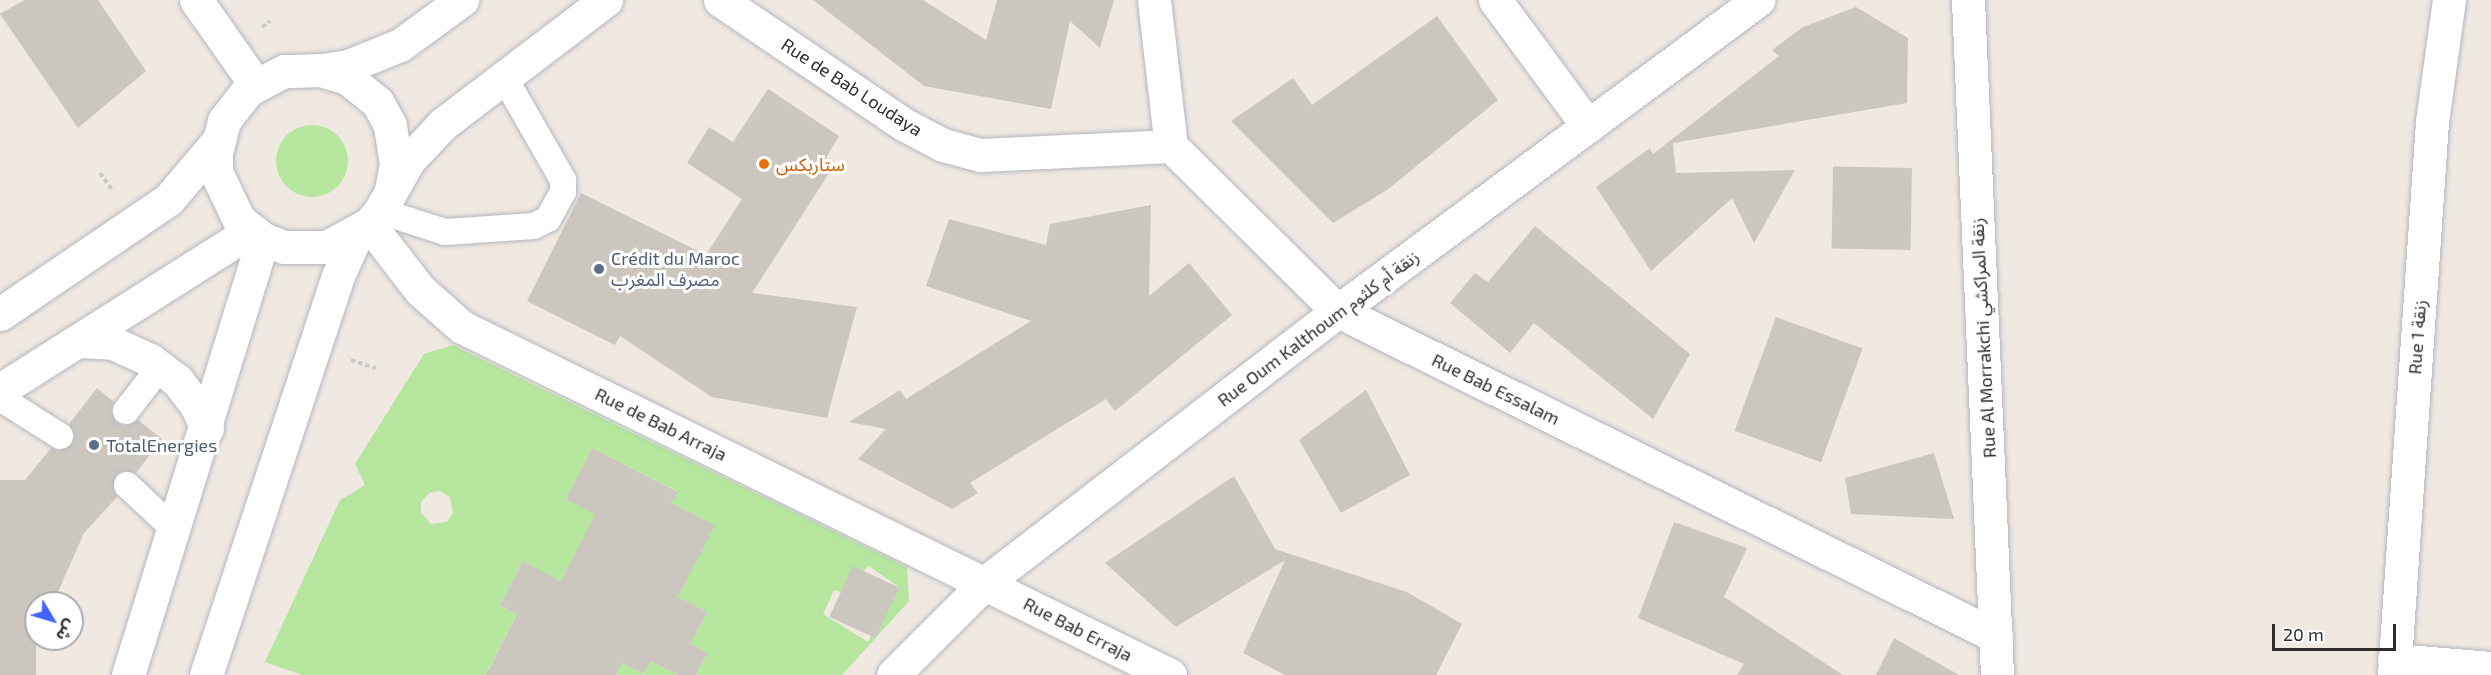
<!DOCTYPE html>
<meta charset="utf-8">
<style>
body{margin:0}
#map{position:relative;width:2491px;height:675px;overflow:hidden;background:#efe9e1;font-family:"Exo 2","Noto Sans Arabic",sans-serif}
div>[style]{position:absolute}
.green>*{inset:0;background:#b6e59e}
.round{border-radius:50%}
.building>*{inset:0;background:#cbc7bf;transform-origin:0 0}
.path>*{height:4px;margin-top:-2px;transform-origin:0;background:repeating-linear-gradient(90deg,#c9c9c9 0 4.5px,transparent 0 7.5px)}
.roads{filter:drop-shadow(0 0 2px #b4b7c1) drop-shadow(0 0 2px #b4b7c1)}
.service>*{height:26px;margin:-13px;padding:0 13px;transform-origin:13px;border-radius:13px;background:#fff}
.minor>*{height:33px;margin:-16.5px;padding:0 16.5px;transform-origin:16.5px;border-radius:16.5px;background:#fff}
.secondary>*{height:33px;margin:-16.5px;padding:0 16.5px;transform-origin:16.5px;border-radius:16.5px;background:#fff}
.dots>*{width:16px;height:16px;translate:-50% -50%;box-sizing:border-box;border:3px solid #fff;border-radius:50%}
span{translate:-50% -50%;white-space:nowrap;text-align:center;line-height:1.15;-webkit-text-stroke:6px #fff;paint-order:stroke}
.street-label{font-size:18px;color:#2e2e2e}
.food-label{font-size:18px;color:#c56008}
.left{translate:0 -50%;text-align:left}
.service-label{font-size:18px;color:#4e5e75}
.north{position:absolute;left:24px;top:591px;width:60px;height:60px;box-sizing:border-box;background:#fff;border:2px solid #ababab;border-radius:50%;rotate:128deg;font-size:16px;font-weight:700;line-height:24px;text-align:center;color:#2e2e2e}
.north::after{content:'';display:block;margin:auto;width:21px;height:27px;background:#4264fb;clip-path:polygon(50% 0,100% 100%,50% 72%,0 100%)}
.scale{position:absolute;left:2272px;top:624px;width:124px;height:27px;box-sizing:border-box;border:3px solid #2e2e2e;border-top:0;padding-left:8px;font-size:18px;line-height:21px;white-space:nowrap;color:#2e2e2e;-webkit-text-stroke:4px #fff;paint-order:stroke}
</style>
<div id="map">
<div class="green">
<i class="round" style="left:276px;top:125px;width:72px;height:72px"></i>
<i style="clip-path:polygon(evenodd,453px 345px,907px 567px,909px 601px,842px 675px,696px 675px,707px 653px,690px 644px,707px 612px,685px 601px,677px 616px,659px 607px,715px 525px,671px 503px,677px 491px,592px 448px,566px 499px,628px 531px,571px 586px,523px 562px,500px 605px,517px 614px,488px 670px,497px 675px,302px 675px,265px 662px,340px 500px,365px 485px,355px 464px,424px 354px,453px 345px,440px 491px,450px 497px,453px 513px,447px 522px,431px 524px,421px 513px,421px 502px,429px 493px,440px 491px,453px 345px,869px 566px,899px 587px,868px 642px,823px 614px,834px 590px,841px 592px,869px 566px)"></i>
<i style="clip-path:polygon(651px 661px,678px 675px,616px 675px,622px 663px,644px 674px)"></i>
</div>
<div class="building">
<i style="clip-path:polygon(24px 0,98px 0,146px 71px,78px 128px,0 14px)"></i>
<i style="clip-path:polygon(813px 0,923px 0,986px 40px,997px 0,1114px 0,1100px 48px,1070px 21px,1051px 109px,924px 86px)"></i>
<i style="clip-path:polygon(1856px 7px,1908px 38px,1907px 103px,1673px 143px,1676px 173px,1795px 170px,1754px 243px,1732px 198px,1651px 271px,1596px 187px,1650px 148px,1653px 154px,1779px 56px,1772px 50px,1803px 27px)"></i>
<i style="clip-path:polygon(1437px 16px,1498px 100px,1387px 190px,1333px 223px,1231px 121px,1293px 78px,1312px 105px)"></i>
<i style="clip-path:polygon(768px 89px,839px 136px,826px 158px,835px 164px,752px 293px,857px 307px,827px 418px,712px 397px,620px 336px,615px 345px,527px 301px,581px 193px,706px 255px,742px 199px,687px 163px,709px 127px,733px 142px)"></i>
<i style="left:1912px;top:168px;width:82px;height:79px;rotate:91deg"></i>
<i style="clip-path:polygon(1151px 205px,1149px 296px,1189px 263px,1232px 315px,1115px 411px,1106px 399px,970px 483px,978px 493px,952px 509px,858px 459px,886px 429px,849px 422px,900px 390px,906px 399px,1031px 321px,926px 286px,949px 219px,1046px 245px,1050px 224px)"></i>
<i style="clip-path:polygon(1535px 226px,1690px 354px,1653px 419px,1534px 323px,1510px 353px,1450px 303px,1475px 273px,1488px 282px)"></i>
<i style="left:1776px;top:317px;width:92px;height:121px;rotate:20deg"></i>
<i style="clip-path:polygon(97px 388px,114px 402px,111px 410px,116px 422px,125px 426px,138px 420px,162px 439px,136px 473px,123px 471px,116px 475px,113px 489px,117px 497px,84px 533px,53px 603px,36px 603px,36px 675px,0 675px,0 480px,25px 480px,51px 448px,60px 451px,72px 444px,75px 436px,69px 424px)"></i>
<i style="clip-path:polygon(1366px 390px,1410px 475px,1341px 513px,1299px 440px)"></i>
<i style="clip-path:polygon(592px 448px,678px 492px,671px 503px,715px 525px,678px 597px,707px 612px,690px 644px,707px 653px,696px 675px,678px 675px,651px 661px,644px 674px,622px 663px,616px 675px,486px 675px,517px 614px,500px 605px,523px 561px,561px 581px,595px 515px,566px 499px)"></i>
<i style="clip-path:polygon(1934px 453px,1954px 519px,1851px 514px,1845px 478px)"></i>
<i style="clip-path:polygon(1234px 476px,1275px 549px,1407px 592px,1462px 624px,1436px 675px,1285px 675px,1243px 653px,1285px 560px,1176px 627px,1105px 563px)"></i>
<i style="clip-path:polygon(1674px 522px,1747px 548px,1724px 597px,1843px 675px,1737px 675px,1744px 664px,1638px 618px)"></i>
<i style="left:853px;top:566px;width:51px;height:56px;rotate:25deg"></i>
<i style="clip-path:polygon(1894px 638px,1959px 675px,1876px 675px)"></i>
</div>
<div class="path">
<i style="left:262px;top:27px;width:10px;rotate:-37deg"></i>
<i style="left:100px;top:173px;width:22px;rotate:54deg"></i>
<i style="left:351px;top:360px;width:26px;rotate:18deg"></i>
</div>
<div class="roads">
<div class="service">
<i style="left:380px;top:211px;width:68px;rotate:17.9deg"></i>
<i style="left:445px;top:232px;width:89px;rotate:-3.9deg"></i>
<i style="left:534px;top:226px;width:16px;rotate:-27deg"></i>
<i style="left:548px;top:219px;width:31px;rotate:-61deg"></i>
<i style="left:563px;top:192px;width:12px;rotate:-90deg"></i>
<i style="left:563px;top:180px;width:119px;rotate:-119.8deg"></i>
<i style="left:0;top:398px;width:71px;rotate:32.3deg"></i>
<i style="left:126px;top:411px;width:56px;rotate:-52.3deg"></i>
<i style="left:127px;top:485px;width:67px;rotate:43.2deg"></i>
</div>
<div class="minor">
<i style="left:196px;top:0;width:103px;rotate:54.9deg"></i>
<i style="left:720px;top:0;width:221px;rotate:34.1deg"></i>
<i style="left:903px;top:124px;width:45px;rotate:27.7deg"></i>
<i style="left:943px;top:145px;width:39px;rotate:15deg"></i>
<i style="left:981px;top:155px;width:190px;rotate:-2.7deg"></i>
<i style="left:1154px;top:0;width:147px;rotate:83.4deg"></i>
<i style="left:1171px;top:146px;width:235px;rotate:44.7deg"></i>
<i style="left:1338px;top:311px;width:734px;rotate:26.29deg"></i>
<i style="left:1495px;top:0;width:157px;rotate:53.6deg"></i>
<i style="left:1968px;top:0;width:676px;rotate:87.54deg"></i>
<i style="left:369px;top:224px;width:83px;rotate:52.3deg"></i>
<i style="left:420px;top:290px;width:56px;rotate:41.4deg"></i>
<i style="left:462px;top:327px;width:789px;rotate:26.18deg"></i>
<i style="left:2394px;top:660px;width:97px;rotate:4.7deg"></i>
<i style="left:893px;top:675px;width:132px;rotate:-45deg"></i>
<i style="left:986px;top:582px;width:444px;rotate:-37.6deg"></i>
<i style="left:1338px;top:311px;width:523px;rotate:-36.52deg"></i>
<i style="left:2394px;top:675px;width:554px;rotate:-86.07deg"></i>
<i style="left:2432px;top:122px;width:123px;rotate:-82.1deg"></i>
</div>
<div class="secondary">
<i style="left:321px;top:70px;width:27px;rotate:-8deg"></i>
<i style="left:348px;top:66px;width:56px;rotate:-22deg"></i>
<i style="left:400px;top:45px;width:77px;rotate:-36deg"></i>
<i style="left:391px;top:190px;width:26px;rotate:-79deg"></i>
<i style="left:396px;top:164px;width:39px;rotate:-99deg"></i>
<i style="left:390px;top:125px;width:26px;rotate:-119deg"></i>
<i style="left:377px;top:102px;width:38px;rotate:-141deg"></i>
<i style="left:347px;top:78px;width:27px;rotate:-163deg"></i>
<i style="left:321px;top:70px;width:37px;rotate:178deg"></i>
<i style="left:284px;top:71px;width:41px;rotate:152.2deg"></i>
<i style="left:248px;top:90px;width:39px;rotate:128deg"></i>
<i style="left:224px;top:121px;width:32px;rotate:104deg"></i>
<i style="left:216px;top:152px;width:20px;rotate:90deg"></i>
<i style="left:216px;top:172px;width:53px;rotate:64.4deg"></i>
<i style="left:239px;top:220px;width:31px;rotate:38deg"></i>
<i style="left:263px;top:239px;width:22px;rotate:21deg"></i>
<i style="left:284px;top:247px;width:43px"></i>
<i style="left:327px;top:247px;width:48px;rotate:-28.7deg"></i>
<i style="left:369px;top:224px;width:17px;rotate:-50deg"></i>
<i style="left:380px;top:211px;width:59px;rotate:-60.4deg"></i>
<i style="left:409px;top:160px;width:50px;rotate:-46.6deg"></i>
<i style="left:443px;top:124px;width:205px;rotate:-37.3deg"></i>
<i style="left:0;top:314px;width:204px;rotate:-34.2deg"></i>
<i style="left:169px;top:199px;width:76px;rotate:-49.8deg"></i>
<i style="left:78px;top:341px;width:35px;rotate:3deg"></i>
<i style="left:113px;top:343px;width:41px;rotate:24.7deg"></i>
<i style="left:150px;top:360px;width:34px;rotate:37deg"></i>
<i style="left:177px;top:380px;width:31px;rotate:53deg"></i>
<i style="left:196px;top:405px;width:26px;rotate:65deg"></i>
<i style="left:0;top:390px;width:297px;rotate:-32.4deg"></i>
<i style="left:128px;top:675px;width:456px;rotate:-72.8deg"></i>
<i style="left:206px;top:675px;width:418px;rotate:-71.7deg"></i>
<i style="left:337px;top:278px;width:48px;rotate:-65.6deg"></i>
</div>
</div>
<div class="dots">
<i style="left:764px;top:164px;background:#e8710a"></i>
<i style="left:599px;top:269px;background:#5c6f8a"></i>
<i style="left:94px;top:445px;background:#5c6f8a"></i>
</div>
<div class="street-label">
<span style="left:852px;top:87px;rotate:33deg">Rue de Bab Loudaya</span>
<span style="left:1318px;top:328px;rotate:-37deg">Rue Oum Kalthoum زنقة أم كلثوم</span>
<span style="left:2417px;top:337px;rotate:-86deg">Rue 1 زنقة</span>
<span style="left:1983px;top:338px;rotate:-93deg">Rue Al Morrakchi زنقة المراكشي</span>
<span style="left:1496px;top:389px;rotate:26deg">Rue Bab Essalam</span>
<span style="left:661px;top:424px;rotate:26deg">Rue de Bab Arraja</span>
<span style="left:1078px;top:629px;rotate:27deg">Rue Bab Erraja</span>
</div>
<div class="food-label">
<span class="left" style="left:776px;top:164px">ستاربكس</span>
</div>
<div class="service-label">
<span class="left" style="left:611px;top:269px">Crédit du Maroc<br>مصرف المغرب</span>
<span class="left" style="left:106px;top:445px">TotalEnergies</span>
</div>
<div class="north">ش</div>
<div class="scale">20 m</div>
</div>
